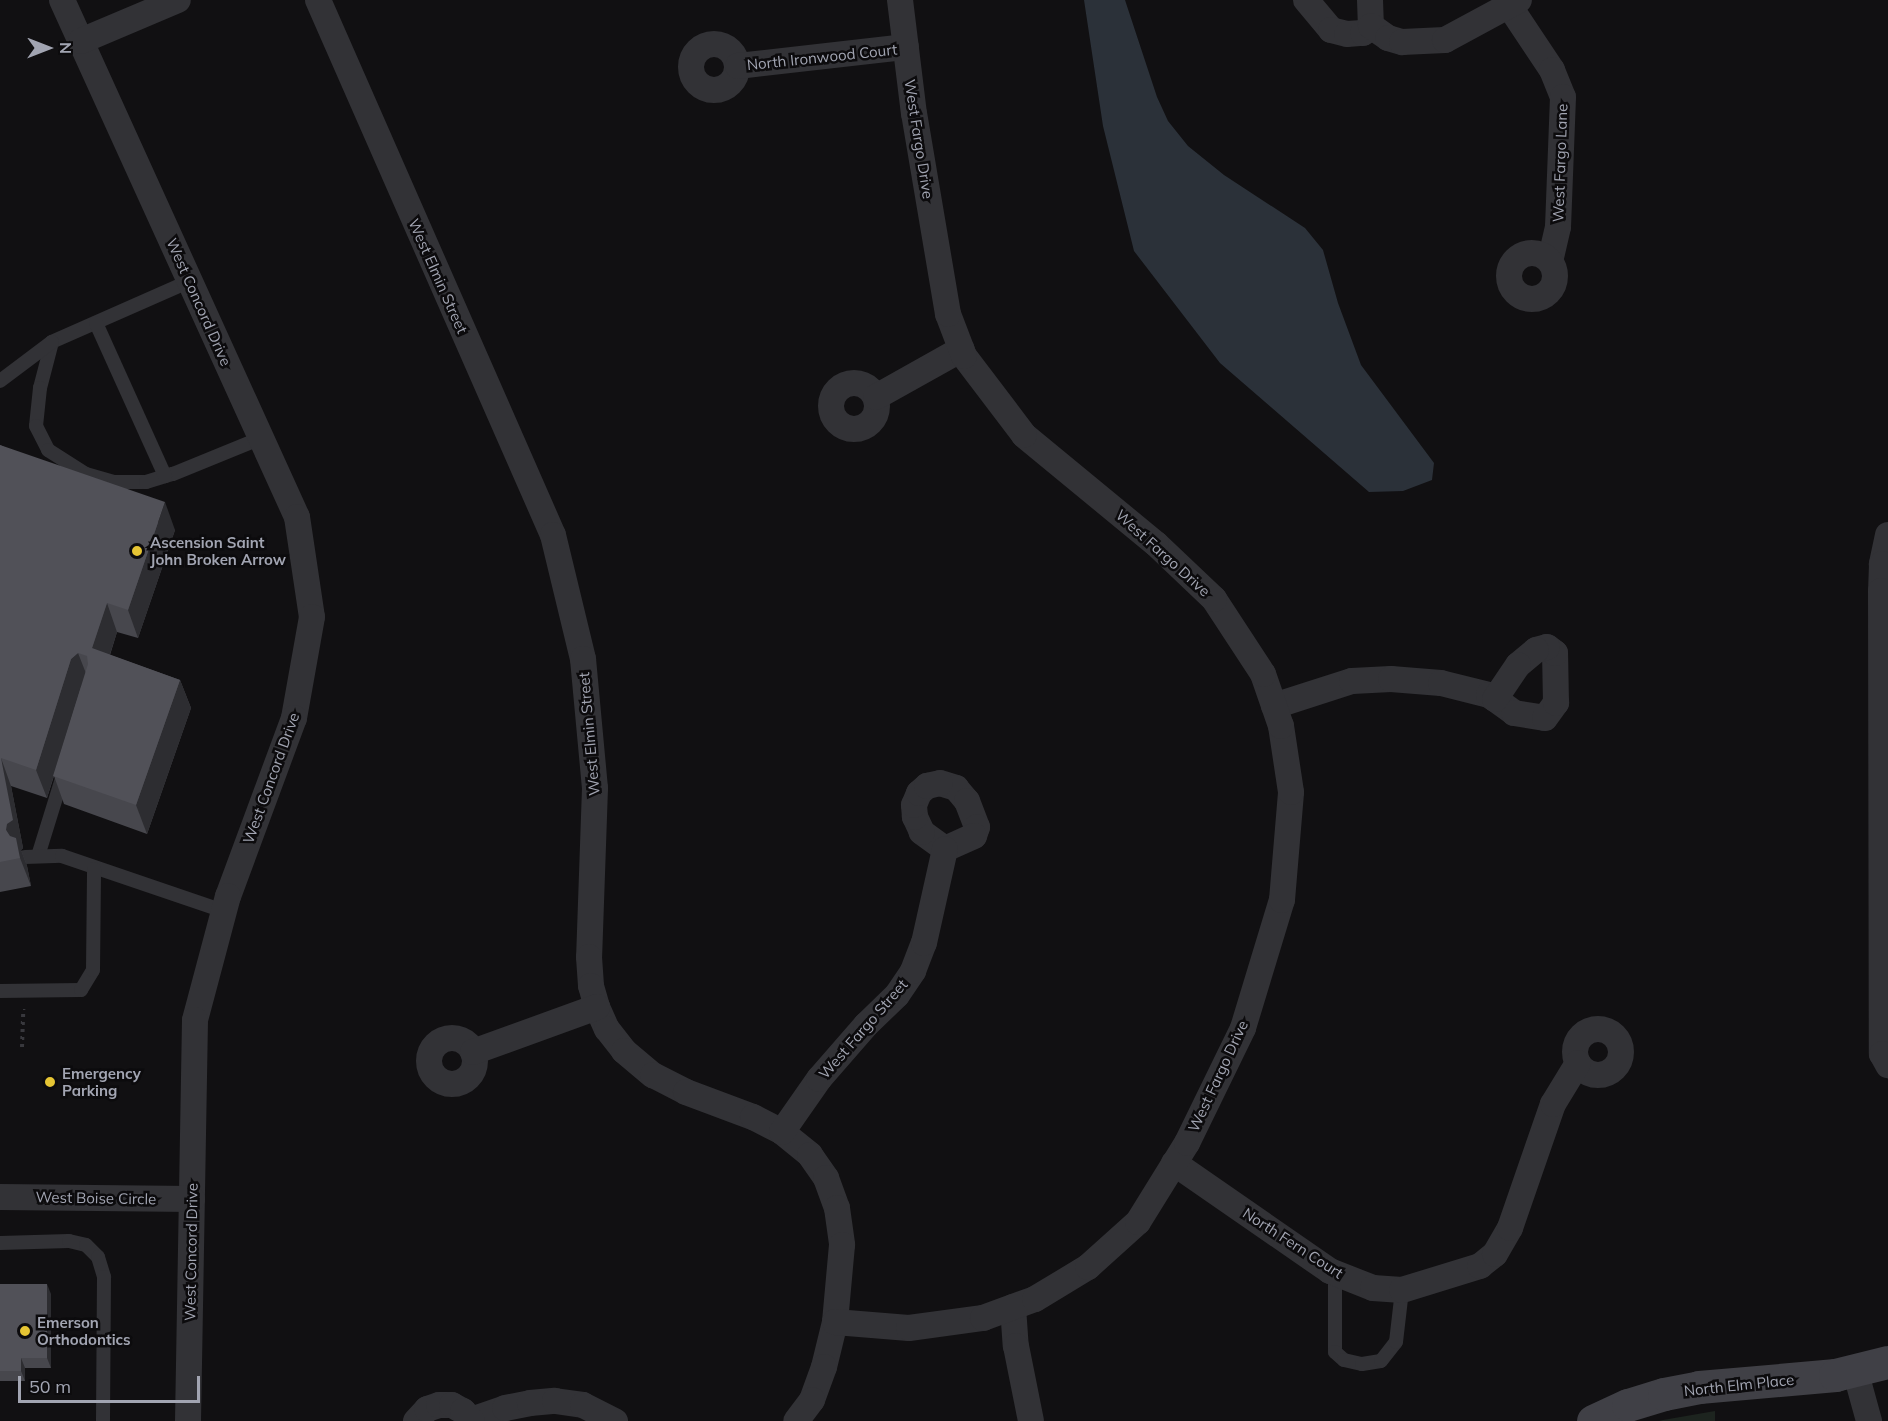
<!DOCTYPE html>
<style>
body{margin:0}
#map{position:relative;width:1888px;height:1421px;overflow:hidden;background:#111012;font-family:Mulish,sans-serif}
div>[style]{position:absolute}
.green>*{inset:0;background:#1d241f}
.water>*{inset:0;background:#2b3139}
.path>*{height:4px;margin-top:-2px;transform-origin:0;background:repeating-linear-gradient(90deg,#38383d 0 3px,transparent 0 7.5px)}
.lane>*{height:14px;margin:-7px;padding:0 7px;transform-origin:7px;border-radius:7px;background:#323236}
.street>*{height:26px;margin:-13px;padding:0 13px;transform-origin:13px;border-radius:13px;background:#323236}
.street>.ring{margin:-13px;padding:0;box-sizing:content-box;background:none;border:26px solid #323236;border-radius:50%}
.secondary>*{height:33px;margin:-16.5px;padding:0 16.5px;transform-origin:16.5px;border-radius:16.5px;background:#404046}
.wall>*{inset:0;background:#47474d}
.shaded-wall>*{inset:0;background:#2d2d31}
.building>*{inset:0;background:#515158}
.dots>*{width:16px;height:16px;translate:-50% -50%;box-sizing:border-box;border:3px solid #0c0b0d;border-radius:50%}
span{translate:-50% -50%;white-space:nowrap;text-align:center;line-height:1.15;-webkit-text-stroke:5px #0c0b0d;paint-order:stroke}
.street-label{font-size:15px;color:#a2a5b2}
.poi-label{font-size:15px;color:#a2a5b2;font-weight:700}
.left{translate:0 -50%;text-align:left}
.north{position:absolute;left:18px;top:18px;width:60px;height:60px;-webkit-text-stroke:4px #0c0b0d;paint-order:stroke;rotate:90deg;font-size:16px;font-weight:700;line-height:24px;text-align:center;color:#a2a5b2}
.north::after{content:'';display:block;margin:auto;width:21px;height:27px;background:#a2a5b2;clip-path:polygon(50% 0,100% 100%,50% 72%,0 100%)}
.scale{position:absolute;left:18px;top:1376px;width:182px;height:27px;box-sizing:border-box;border:3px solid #a2a5b2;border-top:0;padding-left:8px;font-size:18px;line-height:21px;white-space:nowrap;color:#a2a5b2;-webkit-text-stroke:4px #0c0b0d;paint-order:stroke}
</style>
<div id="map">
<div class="green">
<i style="clip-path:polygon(1715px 1411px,1715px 1421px,1659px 1421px,1663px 1420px)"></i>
</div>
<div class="water">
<i style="clip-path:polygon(1084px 0,1125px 0,1157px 97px,1168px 121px,1188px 146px,1224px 175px,1305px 228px,1323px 250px,1338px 303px,1361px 365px,1434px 463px,1432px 480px,1403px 491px,1369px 492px,1220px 363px,1134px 251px,1103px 126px)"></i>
</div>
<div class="path">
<i style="left:22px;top:1047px;width:38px;rotate:-88deg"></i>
</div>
<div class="lane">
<i style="left:190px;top:281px;width:151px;rotate:156.2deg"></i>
<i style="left:52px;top:342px;width:48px;rotate:104.6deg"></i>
<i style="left:40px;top:388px;width:38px;rotate:96deg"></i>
<i style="left:36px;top:426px;width:27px;rotate:63deg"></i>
<i style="left:48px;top:450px;width:45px;rotate:32.3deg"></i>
<i style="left:86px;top:474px;width:29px;rotate:16deg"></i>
<i style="left:114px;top:482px;width:32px"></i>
<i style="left:146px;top:482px;width:28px;rotate:-17deg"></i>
<i style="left:173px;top:474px;width:95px;rotate:-22.2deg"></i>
<i style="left:96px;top:323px;width:168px;rotate:65.7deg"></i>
<i style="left:0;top:381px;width:65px;rotate:-36.9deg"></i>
<i style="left:38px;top:856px;width:85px;rotate:-72.8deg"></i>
<i style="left:25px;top:857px;width:37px;rotate:-2deg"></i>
<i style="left:62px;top:856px;width:171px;rotate:18.8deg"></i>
<i style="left:0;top:991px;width:81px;rotate:-0.7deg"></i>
<i style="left:81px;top:990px;width:23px;rotate:-59deg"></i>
<i style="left:93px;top:970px;width:101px;rotate:-89.4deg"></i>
<i style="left:0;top:1243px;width:69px;rotate:-1.7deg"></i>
<i style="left:69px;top:1241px;width:17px;rotate:13deg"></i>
<i style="left:86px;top:1245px;width:17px;rotate:45deg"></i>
<i style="left:98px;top:1257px;width:21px;rotate:73deg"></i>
<i style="left:104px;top:1277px;width:144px;rotate:90.4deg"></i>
<i style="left:1335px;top:1274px;width:78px;rotate:90deg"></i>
<i style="left:1335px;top:1352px;width:12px;rotate:42deg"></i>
<i style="left:1344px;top:1360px;width:18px;rotate:13deg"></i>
<i style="left:1362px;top:1364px;width:19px;rotate:-9deg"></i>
<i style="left:1381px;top:1361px;width:24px;rotate:-52deg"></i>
<i style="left:1396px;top:1342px;width:52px;rotate:-83.4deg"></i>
</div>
<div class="street">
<i style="left:62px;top:0;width:568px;rotate:65.56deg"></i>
<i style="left:297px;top:517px;width:101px;rotate:81.5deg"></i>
<i style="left:312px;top:617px;width:103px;rotate:100.1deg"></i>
<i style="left:294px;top:718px;width:190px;rotate:110.3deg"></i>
<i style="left:228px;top:896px;width:128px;rotate:104.9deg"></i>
<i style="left:195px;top:1020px;width:401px;rotate:91deg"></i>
<i style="left:318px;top:0;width:584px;rotate:66.29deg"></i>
<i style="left:553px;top:535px;width:128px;rotate:76.4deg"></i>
<i style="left:583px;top:659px;width:130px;rotate:84.7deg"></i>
<i style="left:595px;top:788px;width:169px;rotate:92deg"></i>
<i style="left:589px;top:957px;width:29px;rotate:86deg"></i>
<i style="left:591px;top:986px;width:22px;rotate:74deg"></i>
<i style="left:597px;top:1007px;width:24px;rotate:66deg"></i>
<i style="left:607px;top:1029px;width:28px;rotate:52deg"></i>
<i style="left:624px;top:1051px;width:38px;rotate:40deg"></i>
<i style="left:653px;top:1075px;width:37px;rotate:27deg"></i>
<i style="left:686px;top:1092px;width:72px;rotate:20.5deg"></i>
<i style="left:753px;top:1117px;width:33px;rotate:27deg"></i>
<i style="left:782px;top:1132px;width:36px;rotate:39deg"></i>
<i style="left:810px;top:1155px;width:28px;rotate:55deg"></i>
<i style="left:826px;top:1178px;width:32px;rotate:70deg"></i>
<i style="left:837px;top:1208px;width:37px;rotate:82deg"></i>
<i style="left:842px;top:1245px;width:77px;rotate:95.2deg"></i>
<i style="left:835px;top:1322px;width:46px;rotate:103.7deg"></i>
<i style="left:824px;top:1367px;width:35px;rotate:110deg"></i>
<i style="left:812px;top:1400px;width:26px;rotate:127deg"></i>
<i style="left:1306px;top:0;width:39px;rotate:50deg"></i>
<i style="left:1331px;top:30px;width:16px;rotate:14deg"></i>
<i style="left:1347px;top:34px;width:16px;rotate:-4deg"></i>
<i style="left:1363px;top:33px;width:11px;rotate:-41deg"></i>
<i style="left:1370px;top:0;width:26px;rotate:88deg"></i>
<i style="left:1510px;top:7px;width:76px;rotate:56.3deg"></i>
<i style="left:1552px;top:70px;width:29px;rotate:68deg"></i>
<i style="left:1563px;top:97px;width:130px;rotate:92.2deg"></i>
<i style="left:1558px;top:227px;width:35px;rotate:103deg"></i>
<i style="left:1371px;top:26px;width:21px;rotate:35deg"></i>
<i style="left:1388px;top:38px;width:15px;rotate:16deg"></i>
<i style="left:1402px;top:42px;width:43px;rotate:-2.7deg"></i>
<i style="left:1445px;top:40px;width:84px;rotate:-28.4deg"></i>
<i style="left:81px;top:41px;width:105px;rotate:-22.9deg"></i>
<i class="ring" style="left:691px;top:44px;width:20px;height:20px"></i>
<i style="left:738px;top:66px;width:169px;rotate:-6.5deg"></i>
<i class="ring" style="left:1509px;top:253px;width:20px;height:20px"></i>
<i class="ring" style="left:831px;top:383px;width:20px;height:20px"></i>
<i style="left:876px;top:397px;width:98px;rotate:-29.2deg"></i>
<i style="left:1888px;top:535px;width:30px;rotate:102deg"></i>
<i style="left:1882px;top:564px;width:27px;rotate:92deg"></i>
<i style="left:1881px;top:591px;width:463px;rotate:89.9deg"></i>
<i style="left:1882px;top:1054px;width:13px;rotate:61deg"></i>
<i style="left:1274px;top:706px;width:82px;rotate:-17.8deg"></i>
<i style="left:1352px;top:681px;width:39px;rotate:-3deg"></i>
<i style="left:1391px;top:679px;width:50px;rotate:4.6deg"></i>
<i style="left:1441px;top:683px;width:49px;rotate:14deg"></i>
<i style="left:1489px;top:695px;width:7px;rotate:34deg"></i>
<i style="left:1495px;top:699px;width:24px;rotate:36deg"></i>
<i style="left:1514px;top:713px;width:31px;rotate:9deg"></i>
<i style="left:1545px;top:718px;width:19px;rotate:-54deg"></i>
<i style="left:1556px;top:703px;width:50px;rotate:-91.1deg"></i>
<i style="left:1555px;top:653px;width:10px;rotate:-143deg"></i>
<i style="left:1547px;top:647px;width:11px;rotate:165deg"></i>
<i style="left:1536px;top:650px;width:23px;rotate:140deg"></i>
<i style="left:1518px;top:665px;width:41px;rotate:124.1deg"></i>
<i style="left:940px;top:783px;width:17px;rotate:17deg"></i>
<i style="left:956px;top:788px;width:17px;rotate:50deg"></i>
<i style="left:967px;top:801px;width:28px;rotate:69deg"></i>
<i style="left:977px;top:827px;width:9px;rotate:108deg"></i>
<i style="left:974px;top:836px;width:32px;rotate:156deg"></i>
<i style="left:945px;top:849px;width:29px;rotate:-144deg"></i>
<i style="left:922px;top:832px;width:17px;rotate:-115deg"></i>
<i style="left:915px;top:817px;width:12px;rotate:-95deg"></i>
<i style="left:914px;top:805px;width:13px;rotate:-67deg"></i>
<i style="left:919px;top:793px;width:11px;rotate:-41deg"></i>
<i style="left:927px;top:786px;width:13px;rotate:-13deg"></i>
<i class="ring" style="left:1575px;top:1029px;width:20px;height:20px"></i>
<i class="ring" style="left:429px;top:1038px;width:20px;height:20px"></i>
<i style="left:473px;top:1052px;width:132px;rotate:-19.9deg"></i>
<i style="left:782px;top:1132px;width:65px;rotate:-55.1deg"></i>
<i style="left:819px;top:1079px;width:72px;rotate:-49deg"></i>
<i style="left:866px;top:1025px;width:43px;rotate:-44.1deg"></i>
<i style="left:897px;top:995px;width:29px;rotate:-56deg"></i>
<i style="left:913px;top:971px;width:30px;rotate:-69deg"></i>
<i style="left:924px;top:943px;width:96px;rotate:-77.4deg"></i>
<i style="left:1174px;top:1163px;width:190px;rotate:34.7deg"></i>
<i style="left:1330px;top:1271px;width:46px;rotate:21.6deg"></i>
<i style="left:1373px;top:1288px;width:29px;rotate:4deg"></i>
<i style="left:1402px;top:1290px;width:82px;rotate:-17.1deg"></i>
<i style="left:1480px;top:1266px;width:19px;rotate:-39deg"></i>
<i style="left:1495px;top:1254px;width:30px;rotate:-60deg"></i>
<i style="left:1510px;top:1228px;width:131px;rotate:-70.9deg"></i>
<i style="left:1553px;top:1104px;width:48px;rotate:-58.6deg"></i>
<i style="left:0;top:1197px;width:192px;rotate:0.6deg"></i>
<i style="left:1013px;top:1307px;width:39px;rotate:86deg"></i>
<i style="left:1016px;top:1346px;width:76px;rotate:78.7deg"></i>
<i style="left:835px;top:1322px;width:74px;rotate:4.6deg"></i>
<i style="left:909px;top:1328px;width:75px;rotate:-7.7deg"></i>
<i style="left:983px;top:1318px;width:55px;rotate:-20.1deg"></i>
<i style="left:1035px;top:1299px;width:62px;rotate:-31.1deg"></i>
<i style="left:1088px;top:1267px;width:67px;rotate:-42deg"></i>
<i style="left:1138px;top:1222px;width:93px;rotate:-58.2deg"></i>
<i style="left:1187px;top:1143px;width:128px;rotate:-64deg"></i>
<i style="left:1243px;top:1028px;width:134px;rotate:-73.1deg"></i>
<i style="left:1282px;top:900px;width:108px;rotate:-85.2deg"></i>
<i style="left:1291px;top:792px;width:67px;rotate:-98.6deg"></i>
<i style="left:1281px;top:726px;width:55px;rotate:-109.1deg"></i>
<i style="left:1263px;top:674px;width:90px;rotate:-123.2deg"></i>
<i style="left:1214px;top:599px;width:80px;rotate:-136.5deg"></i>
<i style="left:1156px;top:544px;width:171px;rotate:-140.5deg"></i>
<i style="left:1024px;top:435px;width:99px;rotate:-127.2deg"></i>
<i style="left:964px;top:356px;width:45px;rotate:-110.9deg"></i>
<i style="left:948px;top:314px;width:203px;rotate:-99.6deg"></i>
<i style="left:914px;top:114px;width:115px;rotate:-97deg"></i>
<i style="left:1855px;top:1370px;width:53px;rotate:74.6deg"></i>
<i style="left:471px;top:1420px;width:36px;rotate:-19deg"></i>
<i style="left:505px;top:1408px;width:25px;rotate:-11deg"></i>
<i style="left:530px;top:1403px;width:25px;rotate:-5deg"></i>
<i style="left:555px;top:1401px;width:28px;rotate:8deg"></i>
<i style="left:583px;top:1405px;width:36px;rotate:27deg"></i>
<i style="left:416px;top:1421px;width:16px;rotate:-47deg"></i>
<i style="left:427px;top:1409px;width:13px;rotate:-18deg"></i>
<i style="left:439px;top:1405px;width:13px"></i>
<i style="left:452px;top:1405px;width:13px;rotate:29deg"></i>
<i style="left:463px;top:1411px;width:13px;rotate:48deg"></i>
</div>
<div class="secondary">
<i style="left:1593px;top:1421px;width:38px;rotate:-25deg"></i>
<i style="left:1628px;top:1405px;width:38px;rotate:-17deg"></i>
<i style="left:1664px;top:1394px;width:36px;rotate:-11deg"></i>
<i style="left:1699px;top:1387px;width:137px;rotate:-5deg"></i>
<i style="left:1835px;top:1375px;width:55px;rotate:-13.8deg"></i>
</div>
<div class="wall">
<i style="clip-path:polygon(0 445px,175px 530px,138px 638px,117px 632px,110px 655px,180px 680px,191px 708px,147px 834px,64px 804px,54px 776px,47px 798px,11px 786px,23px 848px,21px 850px,27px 866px,31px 886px,0 892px)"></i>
<i style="clip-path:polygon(0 1284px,51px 1294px,51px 1368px,25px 1368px,25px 1381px,0 1381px)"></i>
</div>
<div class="shaded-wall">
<i style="clip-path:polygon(165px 502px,175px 530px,138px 638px,128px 610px)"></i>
<i style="clip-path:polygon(107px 603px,117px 632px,103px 676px,92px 648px)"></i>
<i style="clip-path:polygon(78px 653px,89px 681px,81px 687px,47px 798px,36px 770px,71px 659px)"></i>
<i style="clip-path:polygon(180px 680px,191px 708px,147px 834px,136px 805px)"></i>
<i style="clip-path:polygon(1px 758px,11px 786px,23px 848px,21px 850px,27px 866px,31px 886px,20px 858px,6px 830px)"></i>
<i style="clip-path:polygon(47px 1284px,51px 1294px,51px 1368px,47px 1358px)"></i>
<i style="clip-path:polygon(21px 1358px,25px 1368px,25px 1381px,21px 1371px)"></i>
</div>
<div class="building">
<i style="clip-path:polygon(0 445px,165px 502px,128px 610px,107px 603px,92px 648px,180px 680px,136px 805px,53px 776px,88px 664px,87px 656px,78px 653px,71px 659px,36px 770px,1px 758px,13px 820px,7px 824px,6px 830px,10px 836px,16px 838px,20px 858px,0 862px)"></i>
<i style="clip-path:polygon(0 1284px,47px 1284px,47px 1358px,21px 1358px,21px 1371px,0 1371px)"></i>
</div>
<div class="dots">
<i style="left:137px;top:551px;background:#e6c534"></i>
<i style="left:50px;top:1082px;background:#e6c534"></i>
<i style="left:25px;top:1331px;background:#e6c534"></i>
</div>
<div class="street-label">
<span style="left:822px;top:57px;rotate:-6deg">North Ironwood Court</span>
<span style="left:919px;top:139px;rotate:81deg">West Fargo Drive</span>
<span style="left:1560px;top:163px;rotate:-88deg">West Fargo Lane</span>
<span style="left:438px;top:276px;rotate:66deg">West Elmin Street</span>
<span style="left:199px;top:302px;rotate:66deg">West Concord Drive</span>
<span style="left:1163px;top:553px;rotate:42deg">West Fargo Drive</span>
<span style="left:589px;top:734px;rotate:-95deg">West Elmin Street</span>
<span style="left:271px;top:778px;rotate:-70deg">West Concord Drive</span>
<span style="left:863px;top:1029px;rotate:-49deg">West Fargo Street</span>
<span style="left:1218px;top:1076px;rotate:-65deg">West Fargo Drive</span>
<span style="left:96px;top:1198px;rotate:1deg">West Boise Circle</span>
<span style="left:1293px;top:1243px;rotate:33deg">North Fern Court</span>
<span style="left:191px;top:1252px;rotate:-89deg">West Concord Drive</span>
<span style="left:1739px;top:1385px;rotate:-6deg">North Elm Place</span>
</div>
<div class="poi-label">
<span class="left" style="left:150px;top:551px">Ascension Saint<br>John Broken Arrow</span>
<span class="left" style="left:62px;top:1082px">Emergency<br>Parking</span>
<span class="left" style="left:37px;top:1331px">Emerson<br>Orthodontics</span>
</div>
<div class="north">N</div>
<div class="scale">50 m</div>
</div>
